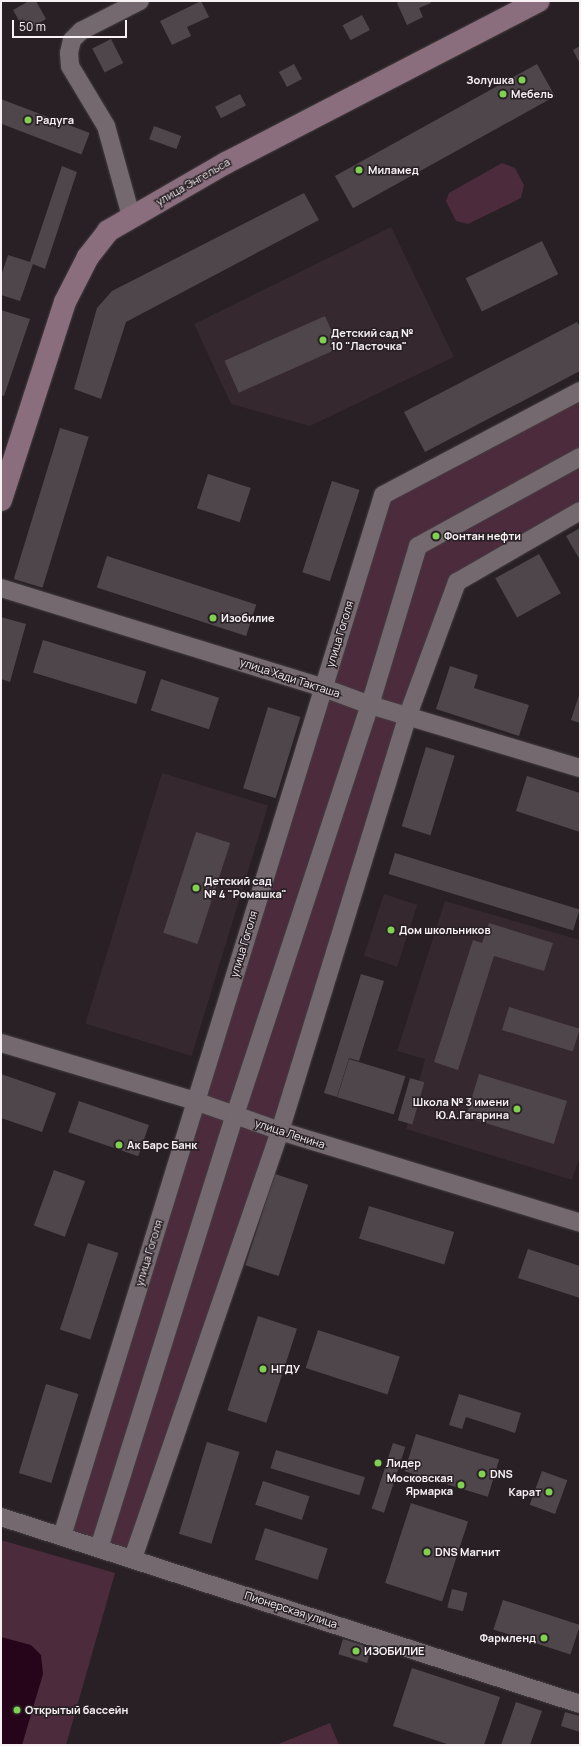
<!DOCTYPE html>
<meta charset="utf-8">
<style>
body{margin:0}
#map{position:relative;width:581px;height:1746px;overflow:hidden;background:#282024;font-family:Manrope,sans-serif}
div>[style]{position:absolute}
.built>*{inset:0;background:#35282f;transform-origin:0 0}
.green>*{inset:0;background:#4c2b3d}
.water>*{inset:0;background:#26041a}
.building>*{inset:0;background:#4f464b;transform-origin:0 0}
.roads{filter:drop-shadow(0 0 1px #443d40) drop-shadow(0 0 1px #443d40)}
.street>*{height:18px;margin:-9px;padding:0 9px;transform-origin:9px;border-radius:9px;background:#73696e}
.secondary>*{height:22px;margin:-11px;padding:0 11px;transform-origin:11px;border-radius:11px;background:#8b6e7e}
.dots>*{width:11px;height:11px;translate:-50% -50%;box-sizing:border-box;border:2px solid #282024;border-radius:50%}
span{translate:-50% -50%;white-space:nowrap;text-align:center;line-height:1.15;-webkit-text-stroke:3px #282024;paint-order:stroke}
.poi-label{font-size:11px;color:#f7f1f4;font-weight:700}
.right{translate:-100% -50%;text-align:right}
.left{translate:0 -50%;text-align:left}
.street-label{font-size:11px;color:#f7f1f4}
.frame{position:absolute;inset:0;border:2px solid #f7f1f4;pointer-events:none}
.scale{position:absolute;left:12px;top:20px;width:115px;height:18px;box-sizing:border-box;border:2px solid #f7f1f4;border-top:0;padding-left:5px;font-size:12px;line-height:14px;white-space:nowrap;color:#f7f1f4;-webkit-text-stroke:3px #282024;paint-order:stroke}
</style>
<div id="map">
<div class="built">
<i style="clip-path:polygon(391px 227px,454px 357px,310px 426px,231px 404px,194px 324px)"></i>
<i style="left:162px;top:773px;width:111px;height:262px;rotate:17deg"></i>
<i style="left:384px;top:894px;width:35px;height:65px;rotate:18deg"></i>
<i style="clip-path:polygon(445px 901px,580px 940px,580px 1156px,572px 1180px,406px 1129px,425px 1059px,397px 1051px)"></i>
</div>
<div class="green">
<i style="clip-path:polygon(502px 163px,515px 168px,524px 185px,521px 198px,468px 224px,456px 221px,446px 201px,449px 193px)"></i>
<i style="clip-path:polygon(580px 391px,580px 511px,457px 582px,133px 1558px,62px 1536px,383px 495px)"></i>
<i style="clip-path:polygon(1px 1540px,115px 1573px,66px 1745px,1px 1745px)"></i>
<i style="clip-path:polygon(330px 1723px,339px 1745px,276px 1745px)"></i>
</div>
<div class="water">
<i style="clip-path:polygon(1px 1637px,31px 1645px,41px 1655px,43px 1674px,22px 1745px,1px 1745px)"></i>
</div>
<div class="building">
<i style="clip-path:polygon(29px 1px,36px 1px,46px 19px,25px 31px,13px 10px)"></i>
<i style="clip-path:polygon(201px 1px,209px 17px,187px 27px,191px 36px,172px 45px,160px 21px)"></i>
<i style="clip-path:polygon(400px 1px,430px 1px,431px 3px,419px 8px,423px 17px,407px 25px,397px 3px)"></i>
<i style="left:362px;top:15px;width:17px;height:22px;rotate:62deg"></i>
<i style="left:111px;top:39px;width:27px;height:21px;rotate:63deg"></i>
<i style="clip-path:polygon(580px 46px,580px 64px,573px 50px)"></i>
<i style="left:294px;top:64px;width:17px;height:17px;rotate:62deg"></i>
<i style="left:537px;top:64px;width:37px;height:231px;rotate:61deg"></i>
<i style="left:240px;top:94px;width:13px;height:28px;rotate:63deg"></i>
<i style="left:1px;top:99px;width:95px;height:23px;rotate:21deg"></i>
<i style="left:154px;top:126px;width:29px;height:14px;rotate:20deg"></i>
<i style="clip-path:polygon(62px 166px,77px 172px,45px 269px,33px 264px,20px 301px,1px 295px,1px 276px,8px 255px,30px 262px)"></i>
<i style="clip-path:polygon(304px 193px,319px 220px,126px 322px,101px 399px,74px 389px,97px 308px,112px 291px)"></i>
<i style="left:542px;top:241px;width:37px;height:85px;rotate:64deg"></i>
<i style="clip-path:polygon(1px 310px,30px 319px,4px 396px,1px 395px)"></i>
<i style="left:325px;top:316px;width:35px;height:110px;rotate:66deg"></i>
<i style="clip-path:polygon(577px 322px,580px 327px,580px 371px,425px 452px,404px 412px)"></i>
<i style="left:60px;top:428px;width:30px;height:158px;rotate:17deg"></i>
<i style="left:208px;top:474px;width:45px;height:36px;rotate:18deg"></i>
<i style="left:332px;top:481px;width:29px;height:96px;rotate:18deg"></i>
<i style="clip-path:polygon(580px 528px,580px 560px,566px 536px)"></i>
<i style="left:539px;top:554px;width:45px;height:50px;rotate:61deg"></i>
<i style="left:107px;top:556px;width:157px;height:33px;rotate:18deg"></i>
<i style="clip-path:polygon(1px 617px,26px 624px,10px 682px,1px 679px)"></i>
<i style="left:43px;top:640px;width:108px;height:34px;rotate:17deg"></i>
<i style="clip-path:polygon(450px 666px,478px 675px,474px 688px,529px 705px,519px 736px,436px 709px)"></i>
<i style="left:161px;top:679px;width:61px;height:33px;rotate:18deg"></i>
<i style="clip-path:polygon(580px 692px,580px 723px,571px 720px)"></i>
<i style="left:268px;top:707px;width:34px;height:85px;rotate:17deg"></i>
<i style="left:426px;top:747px;width:30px;height:83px;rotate:17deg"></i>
<i style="clip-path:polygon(527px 776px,580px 793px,580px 832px,516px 811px)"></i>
<i style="left:196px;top:832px;width:36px;height:106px;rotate:18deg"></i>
<i style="left:395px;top:853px;width:193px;height:22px;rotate:17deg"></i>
<i style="clip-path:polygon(489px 923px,553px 943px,544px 971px,494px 956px,458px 1070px,434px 1062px,473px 940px,482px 943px)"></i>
<i style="clip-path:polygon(361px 974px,384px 981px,359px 1061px,349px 1058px,337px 1097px,324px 1093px)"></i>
<i style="left:509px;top:1007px;width:74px;height:24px;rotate:17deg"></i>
<i style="left:349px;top:1059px;width:59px;height:40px;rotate:17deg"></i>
<i style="clip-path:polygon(1px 1074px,56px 1093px,42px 1132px,1px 1118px)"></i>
<i style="left:479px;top:1074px;width:92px;height:45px;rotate:17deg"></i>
<i style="left:410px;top:1078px;width:15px;height:44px;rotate:16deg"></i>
<i style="left:79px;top:1101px;width:74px;height:33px;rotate:19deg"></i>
<i style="left:54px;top:1170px;width:33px;height:59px;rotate:20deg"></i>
<i style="left:275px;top:1174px;width:35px;height:96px;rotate:18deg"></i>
<i style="left:369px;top:1206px;width:89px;height:34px;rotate:17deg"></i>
<i style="left:88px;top:1243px;width:32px;height:91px;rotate:18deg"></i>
<i style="clip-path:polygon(528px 1249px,580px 1266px,580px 1298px,518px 1278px)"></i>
<i style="left:258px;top:1316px;width:41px;height:99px;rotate:18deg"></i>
<i style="left:318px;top:1330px;width:86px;height:40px;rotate:18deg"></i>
<i style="left:46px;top:1384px;width:34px;height:93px;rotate:17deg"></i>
<i style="clip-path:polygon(459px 1394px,521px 1413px,515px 1433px,466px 1417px,462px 1429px,449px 1425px)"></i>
<i style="left:416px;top:1434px;width:87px;height:39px;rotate:17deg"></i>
<i style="left:207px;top:1442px;width:34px;height:96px;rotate:17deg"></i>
<i style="left:393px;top:1443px;width:13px;height:69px;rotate:18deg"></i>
<i style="left:276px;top:1450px;width:93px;height:19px;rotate:17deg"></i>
<i style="left:542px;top:1471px;width:27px;height:36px;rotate:20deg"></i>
<i style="left:263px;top:1481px;width:49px;height:25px;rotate:18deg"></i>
<i style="left:411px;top:1503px;width:60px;height:84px;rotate:18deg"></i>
<i style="left:265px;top:1528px;width:66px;height:33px;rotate:18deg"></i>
<i style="left:452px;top:1589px;width:16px;height:19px;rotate:14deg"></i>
<i style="left:503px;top:1600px;width:81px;height:31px;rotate:18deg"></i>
<i style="left:343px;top:1639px;width:30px;height:16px;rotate:17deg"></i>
<i style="clip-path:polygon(412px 1668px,500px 1697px,484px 1745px,450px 1745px,393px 1726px)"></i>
<i style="clip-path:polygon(516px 1702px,542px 1711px,530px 1745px,501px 1745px)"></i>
<i style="clip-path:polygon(565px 1712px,580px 1716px,580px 1732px,561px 1726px)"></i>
</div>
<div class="roads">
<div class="street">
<i style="left:131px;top:216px;width:93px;rotate:-105.5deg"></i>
<i style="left:106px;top:126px;width:70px;rotate:-121deg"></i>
<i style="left:70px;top:66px;width:13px;rotate:-94deg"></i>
<i style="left:69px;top:53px;width:13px;rotate:-77deg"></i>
<i style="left:72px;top:40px;width:13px;rotate:-45deg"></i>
<i style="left:81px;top:31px;width:66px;rotate:-27deg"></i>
<i style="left:1px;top:588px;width:338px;rotate:17.2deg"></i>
<i style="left:324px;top:688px;width:49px;rotate:20.3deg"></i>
<i style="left:370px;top:705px;width:219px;rotate:16.7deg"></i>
<i style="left:1px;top:1043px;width:202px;rotate:16.6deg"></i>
<i style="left:195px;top:1101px;width:90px;rotate:19.4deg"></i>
<i style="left:280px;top:1131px;width:314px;rotate:17deg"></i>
<i style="left:1px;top:1517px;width:608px;rotate:17.9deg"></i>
<i style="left:62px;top:1536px;width:1089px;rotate:-72.86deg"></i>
<i style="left:383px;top:495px;width:223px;rotate:-27.8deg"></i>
<i style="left:99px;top:1548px;width:454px;rotate:-72.6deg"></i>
<i style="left:235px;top:1115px;width:432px;rotate:-71.8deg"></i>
<i style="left:370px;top:705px;width:166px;rotate:-73.2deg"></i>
<i style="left:418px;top:546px;width:185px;rotate:-28.8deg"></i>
<i style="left:133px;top:1558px;width:452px;rotate:-71deg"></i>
<i style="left:280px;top:1131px;width:435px;rotate:-72.9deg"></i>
<i style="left:408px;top:715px;width:142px;rotate:-69.8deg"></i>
<i style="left:457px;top:582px;width:142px;rotate:-30deg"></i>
</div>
<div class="secondary">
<i style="left:1px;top:500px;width:208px;rotate:-72.1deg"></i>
<i style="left:65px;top:302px;width:51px;rotate:-62.9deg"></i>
<i style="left:88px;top:257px;width:33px;rotate:-52deg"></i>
<i style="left:108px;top:231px;width:136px;rotate:-30deg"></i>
<i style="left:226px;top:163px;width:352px;rotate:-27.4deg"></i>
</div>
</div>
<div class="dots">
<i style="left:522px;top:80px;background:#80d052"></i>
<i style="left:503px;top:94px;background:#80d052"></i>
<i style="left:28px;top:120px;background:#80d052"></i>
<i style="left:359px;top:170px;background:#80d052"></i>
<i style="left:323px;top:340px;background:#80d052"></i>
<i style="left:436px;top:536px;background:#80d052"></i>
<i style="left:213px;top:618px;background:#80d052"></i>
<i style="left:196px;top:888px;background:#80d052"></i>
<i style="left:391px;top:930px;background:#80d052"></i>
<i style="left:517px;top:1109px;background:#80d052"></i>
<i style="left:119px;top:1145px;background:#80d052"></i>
<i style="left:263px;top:1369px;background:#80d052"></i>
<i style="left:378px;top:1463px;background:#80d052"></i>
<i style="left:482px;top:1474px;background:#80d052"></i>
<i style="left:461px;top:1485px;background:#80d052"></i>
<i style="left:549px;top:1492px;background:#80d052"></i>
<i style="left:427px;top:1552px;background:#80d052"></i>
<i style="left:544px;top:1638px;background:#80d052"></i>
<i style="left:356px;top:1651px;background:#80d052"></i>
<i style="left:17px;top:1710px;background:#80d052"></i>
</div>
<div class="poi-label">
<span class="right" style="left:514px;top:80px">Золушка</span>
<span class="left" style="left:511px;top:94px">Мебель</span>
<span class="left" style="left:36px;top:120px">Радуга</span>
<span class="left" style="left:368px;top:170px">Миламед</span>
<span class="left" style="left:331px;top:340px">Детский сад №<br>10 "Ласточка"</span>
<span class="left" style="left:444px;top:536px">Фонтан нефти</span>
<span class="left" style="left:221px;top:618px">Изобилие</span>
<span class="left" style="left:204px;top:888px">Детский сад<br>№ 4 "Ромашка"</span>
<span class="left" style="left:399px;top:930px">Дом школьников</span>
<span class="right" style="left:509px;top:1109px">Школа № 3 имени<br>Ю.А.Гагарина</span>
<span class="left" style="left:127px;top:1145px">Ак Барс Банк</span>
<span class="left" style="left:271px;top:1369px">НГДУ</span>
<span class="left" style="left:386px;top:1463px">Лидер</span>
<span class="left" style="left:490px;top:1474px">DNS</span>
<span class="right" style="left:453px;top:1485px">Московская<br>Ярмарка</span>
<span class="right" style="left:541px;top:1492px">Карат</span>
<span class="left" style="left:435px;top:1552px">DNS Магнит</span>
<span class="right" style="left:536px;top:1638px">Фармленд</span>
<span class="left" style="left:364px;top:1651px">ИЗОБИЛИЕ</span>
<span class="left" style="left:25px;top:1710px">Открытый бассейн</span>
</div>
<div class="street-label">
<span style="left:193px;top:182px;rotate:-30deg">улица Энгельса</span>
<span style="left:340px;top:634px;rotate:-73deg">улица Гоголя</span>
<span style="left:290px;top:678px;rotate:18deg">улица Хади Такташа</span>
<span style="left:244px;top:944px;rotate:-73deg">улица Гоголя</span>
<span style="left:290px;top:1134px;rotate:18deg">улица Ленина</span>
<span style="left:149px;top:1253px;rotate:-73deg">улица Гоголя</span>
<span style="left:291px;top:1610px;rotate:18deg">Пионерская улица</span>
</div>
<div class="frame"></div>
<div class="scale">50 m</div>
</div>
